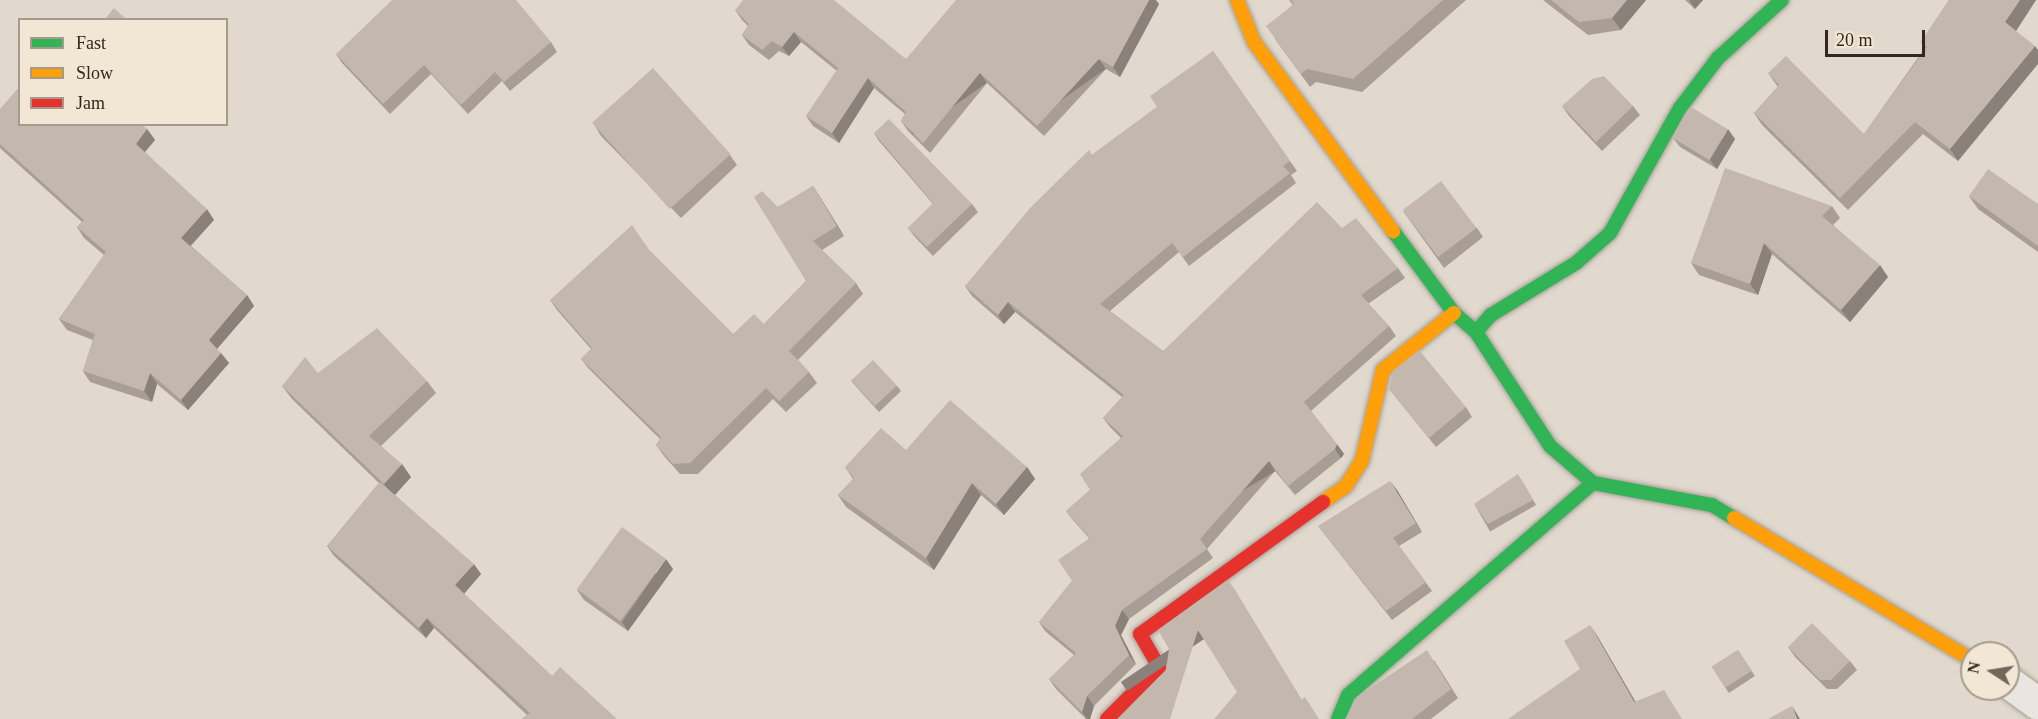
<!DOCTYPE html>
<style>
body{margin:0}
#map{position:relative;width:2038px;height:719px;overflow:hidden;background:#e1d9cd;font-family:"Times New Roman",serif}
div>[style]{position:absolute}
.roads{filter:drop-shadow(0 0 2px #a79f96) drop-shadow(0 0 2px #a79f96)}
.street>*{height:32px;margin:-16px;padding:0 16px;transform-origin:16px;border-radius:16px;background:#eae5de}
.fast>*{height:14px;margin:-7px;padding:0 7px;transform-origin:7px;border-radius:7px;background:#30b455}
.slow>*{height:14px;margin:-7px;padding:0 7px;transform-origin:7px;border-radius:7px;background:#ff9f0a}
.jam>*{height:14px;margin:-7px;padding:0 7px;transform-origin:7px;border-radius:7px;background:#e5322d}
.wall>*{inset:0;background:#a99e96;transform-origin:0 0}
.shaded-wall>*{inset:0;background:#89817a;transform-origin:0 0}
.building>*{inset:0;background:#c4b8ae;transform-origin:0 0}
span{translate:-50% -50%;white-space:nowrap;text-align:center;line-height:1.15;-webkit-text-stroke:4.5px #f2e6d4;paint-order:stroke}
.legend{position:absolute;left:18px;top:18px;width:210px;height:108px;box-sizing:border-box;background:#f2e6d4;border:2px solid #a69a8c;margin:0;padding:8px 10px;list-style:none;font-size:18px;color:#34271f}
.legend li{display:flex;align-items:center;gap:12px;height:30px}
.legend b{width:30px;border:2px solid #a69a8c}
.north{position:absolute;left:1960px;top:641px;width:60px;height:60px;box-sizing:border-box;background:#f2e6d4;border:2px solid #a69a8c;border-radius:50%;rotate:282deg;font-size:16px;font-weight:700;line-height:24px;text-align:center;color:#34271f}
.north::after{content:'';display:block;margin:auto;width:21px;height:27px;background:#71655c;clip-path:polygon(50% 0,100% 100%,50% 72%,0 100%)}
.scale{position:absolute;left:1825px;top:30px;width:100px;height:27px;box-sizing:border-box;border:3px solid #34271f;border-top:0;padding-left:8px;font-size:18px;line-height:21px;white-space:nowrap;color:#34271f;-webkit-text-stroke:4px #f2e6d4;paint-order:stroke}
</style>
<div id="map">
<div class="roads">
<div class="street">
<i style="left:2008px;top:682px;width:37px;rotate:36deg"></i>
</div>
<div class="fast">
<i style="left:1393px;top:231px;width:102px;rotate:53.4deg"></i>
<i style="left:1454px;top:313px;width:29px;rotate:41deg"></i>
<i style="left:1476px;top:332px;width:136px;rotate:57deg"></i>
<i style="left:1550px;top:446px;width:57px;rotate:40.7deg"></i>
<i style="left:1593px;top:483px;width:121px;rotate:10.5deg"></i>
<i style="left:1712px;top:505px;width:26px;rotate:31deg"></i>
<i style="left:1476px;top:332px;width:23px;rotate:-49deg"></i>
<i style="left:1491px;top:315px;width:100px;rotate:-31.5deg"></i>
<i style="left:1576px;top:263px;width:45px;rotate:-41.4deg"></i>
<i style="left:1610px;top:233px;width:143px;rotate:-60.8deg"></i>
<i style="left:1680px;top:108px;width:63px;rotate:-52.8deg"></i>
<i style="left:1718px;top:58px;width:86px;rotate:-42.2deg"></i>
<i style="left:1338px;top:719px;width:26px;rotate:-67deg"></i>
<i style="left:1348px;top:695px;width:324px;rotate:-40.9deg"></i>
</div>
<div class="slow">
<i style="left:1237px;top:0;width:45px;rotate:68deg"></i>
<i style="left:1254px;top:42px;width:235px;rotate:53.7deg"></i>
<i style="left:1323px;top:502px;width:28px;rotate:-35deg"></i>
<i style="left:1346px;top:486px;width:31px;rotate:-58deg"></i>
<i style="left:1362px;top:460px;width:92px;rotate:-76.9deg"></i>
<i style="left:1383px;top:370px;width:91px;rotate:-38.8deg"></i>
<i style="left:1734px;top:518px;width:277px;rotate:30.8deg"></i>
</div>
<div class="jam">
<i style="left:1107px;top:719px;width:74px;rotate:-45deg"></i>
<i style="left:1159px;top:667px;width:38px;rotate:-120deg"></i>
<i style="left:1140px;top:634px;width:226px;rotate:-35.8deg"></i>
</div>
</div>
<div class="wall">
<i style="clip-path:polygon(1289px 0,1466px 0,1362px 92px,1316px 82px,1310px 87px,1275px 39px,1293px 5px)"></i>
<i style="clip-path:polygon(1543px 0,1646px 0,1621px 30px,1588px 35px)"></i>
<i style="clip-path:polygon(1685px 0,1703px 0,1695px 9px)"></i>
<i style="clip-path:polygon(1949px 0,2036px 0,2016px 31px,1958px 161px,1923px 134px,1848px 210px,1762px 125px,1754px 113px,1778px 87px,1768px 73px,1864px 134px,1925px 48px,1921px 42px)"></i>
<i style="clip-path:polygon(1159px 4px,1120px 77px,1106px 69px,1044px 136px,987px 83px,930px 153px,908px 131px,901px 121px,905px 114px,874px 88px,839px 143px,813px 126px,806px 116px,837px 71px,801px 42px,789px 56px,779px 51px,769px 60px,749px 45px,742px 35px,748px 26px,742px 20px,735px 10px,906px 59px)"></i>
<i style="clip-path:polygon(551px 42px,557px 52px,510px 91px,502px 81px,468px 114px,431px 74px,390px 114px,342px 63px,336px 54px)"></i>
<i style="clip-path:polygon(1213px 51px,1297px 171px,1291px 175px,1296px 183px,1189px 266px,1179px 252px,1110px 311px,1163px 351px,1342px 228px,1398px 268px,1405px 278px,1368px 304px,1389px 326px,1396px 336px,1311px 411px,1344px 454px,1341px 458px,1295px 495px,1275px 471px,1207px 549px,1213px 558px,1129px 619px,1121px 635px,1136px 664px,1094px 706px,1090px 719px,1086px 719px,1056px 689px,1049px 679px,1074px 655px,1045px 631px,1039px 622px,1072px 581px,1089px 538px,1073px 520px,1066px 511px,1090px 490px,1121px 438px,1110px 427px,1103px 418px,1122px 397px,1015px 312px,1004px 324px,972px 296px,965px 286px,1092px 155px,1157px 107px)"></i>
<i style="clip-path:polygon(1562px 106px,1633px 106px,1640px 115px,1602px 151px,1569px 116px)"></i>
<i style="clip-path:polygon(0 109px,147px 129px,155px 140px,145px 152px,214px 220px,191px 246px,247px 295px,254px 306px,217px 349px,229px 363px,188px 410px,157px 384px,152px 402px,90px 382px,83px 371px,93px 340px,67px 330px,59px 319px,104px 255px,84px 238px,77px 227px,82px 222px,0 148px)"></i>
<i style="clip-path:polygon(595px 126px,730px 155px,737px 165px,681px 218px,601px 136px)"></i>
<i style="clip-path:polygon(874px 133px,972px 204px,978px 212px,933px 256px,914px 236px,908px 228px,933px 204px,879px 141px)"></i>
<i style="clip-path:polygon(1673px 138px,1735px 139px,1717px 169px,1680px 147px)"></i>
<i style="clip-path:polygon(813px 186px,844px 236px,822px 250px,856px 283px,863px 294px,798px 360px,809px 372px,817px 383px,786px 412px,773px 399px,698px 474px,680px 474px,664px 456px,656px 445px,660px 439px,589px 369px,581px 359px,591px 349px,557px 310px,550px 300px,650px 251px,733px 334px,764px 324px,806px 281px,778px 207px)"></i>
<i style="clip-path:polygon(1969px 196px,2038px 204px,2038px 252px,1978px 209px)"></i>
<i style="clip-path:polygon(1832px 206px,1840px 218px,1833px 225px,1888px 277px,1850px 322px,1772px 254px,1758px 295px,1699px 275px,1691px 263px)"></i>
<i style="clip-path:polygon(1403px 211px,1477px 228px,1483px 237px,1444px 268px)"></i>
<i style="clip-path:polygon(318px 373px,427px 381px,436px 393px,381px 446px,411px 477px,395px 495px,481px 574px,464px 594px,552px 676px,616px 719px,527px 715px,434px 628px,426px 638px,334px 556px,327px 546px,379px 483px,292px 399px,282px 386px)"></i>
<i style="clip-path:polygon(851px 381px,897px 386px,901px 391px,879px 412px)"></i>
<i style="clip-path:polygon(1389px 389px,1466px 407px,1472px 417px,1436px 447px)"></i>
<i style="clip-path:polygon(906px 450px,1027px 467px,1035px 479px,1004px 515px,981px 495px,934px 570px,846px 507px,838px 495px,853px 479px,845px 467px)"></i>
<i style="left:1521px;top:479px;width:30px;height:53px;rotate:60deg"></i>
<i style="clip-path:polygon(1397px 490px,1422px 532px,1399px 546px,1432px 591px,1392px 620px,1318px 526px)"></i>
<i style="clip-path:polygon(673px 569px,628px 631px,584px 600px,577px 590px)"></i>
<i style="clip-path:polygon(1788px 647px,1850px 661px,1857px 670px,1837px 689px,1827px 689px,1795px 657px)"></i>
<i style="left:1738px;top:650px;width:31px;height:31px;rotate:57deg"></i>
<i style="clip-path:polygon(1434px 660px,1458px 698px,1431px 719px,1345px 719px)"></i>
</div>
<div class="shaded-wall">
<i style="clip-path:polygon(1149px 0,1156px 0,1159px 4px,1120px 77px,1113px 67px)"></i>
<i style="clip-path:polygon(1627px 0,1646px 0,1621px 30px,1612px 18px)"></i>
<i style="clip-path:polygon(1689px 0,1703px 0,1695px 9px)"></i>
<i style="clip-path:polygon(2020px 0,2036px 0,2014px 34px,2005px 22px)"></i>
<i style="clip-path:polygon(794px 32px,801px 42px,789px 56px,782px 47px)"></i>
<i style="clip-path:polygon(2035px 46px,2038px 50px,2038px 64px,1958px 161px,1950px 149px)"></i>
<i style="left:1099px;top:59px;width:12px;height:91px;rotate:55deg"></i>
<i style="left:980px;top:73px;width:12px;height:90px;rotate:55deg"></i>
<i style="clip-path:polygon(868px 78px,874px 88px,839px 143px,832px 133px)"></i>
<i style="clip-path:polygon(147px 129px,155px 140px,143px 154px,136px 144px)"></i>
<i style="clip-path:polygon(1728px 129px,1735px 139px,1717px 169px,1710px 160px)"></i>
<i style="clip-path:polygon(813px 186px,820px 197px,844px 236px,837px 226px)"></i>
<i style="clip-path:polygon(207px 209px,214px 220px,188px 248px,181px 238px)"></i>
<i style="clip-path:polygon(1764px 243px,1772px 254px,1758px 295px,1750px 284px)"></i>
<i style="clip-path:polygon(1880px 265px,1888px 277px,1850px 322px,1841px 310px)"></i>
<i style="clip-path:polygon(247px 295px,254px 306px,216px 350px,209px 340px)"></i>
<i style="clip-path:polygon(1008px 302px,1015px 312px,1004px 324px,998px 315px)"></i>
<i style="clip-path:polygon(221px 353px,229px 363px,188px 410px,181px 400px)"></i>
<i style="clip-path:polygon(150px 373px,157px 384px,152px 402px,144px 391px)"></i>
<i style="clip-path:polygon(1337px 444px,1344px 454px,1341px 458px,1335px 449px)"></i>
<i style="left:1269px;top:461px;width:12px;height:104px;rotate:59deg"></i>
<i style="clip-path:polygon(402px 464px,411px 477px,393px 497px,384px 484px)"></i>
<i style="clip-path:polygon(1027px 467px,1035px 479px,1004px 515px,996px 504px)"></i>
<i style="clip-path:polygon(1390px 481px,1397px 490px,1422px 532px,1416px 523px)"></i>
<i style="clip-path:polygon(972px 483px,981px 495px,934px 570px,926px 558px)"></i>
<i style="clip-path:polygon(666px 559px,673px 569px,628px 631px,622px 622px)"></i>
<i style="clip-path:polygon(474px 564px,481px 574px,462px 596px,455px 585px)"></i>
<i style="clip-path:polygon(1228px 580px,1234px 589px,1307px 709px,1301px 700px)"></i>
<i style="clip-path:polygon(1122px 610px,1129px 619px,1121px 635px,1136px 664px,1129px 655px,1115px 626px)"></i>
<i style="clip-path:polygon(427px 618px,434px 628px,426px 638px,419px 628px)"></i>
<i style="clip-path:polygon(1590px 625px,1598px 637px,1642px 713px,1634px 702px)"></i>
<i style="left:1198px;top:630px;width:11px;height:93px;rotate:56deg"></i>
<i style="clip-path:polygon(1087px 696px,1094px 706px,1090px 719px,1087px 719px,1082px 712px)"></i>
<i style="clip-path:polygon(1792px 706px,1800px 719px,1797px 719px)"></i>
</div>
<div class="building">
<i style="clip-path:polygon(392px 0,516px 0,551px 42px,504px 82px,495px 72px,461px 105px,424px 65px,383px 104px,336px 54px)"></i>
<i style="clip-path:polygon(743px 0,834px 0,906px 59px,956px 0,1149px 0,1113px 67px,1099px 59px,1037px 126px,980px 73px,923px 143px,901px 121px,906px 112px,868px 78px,832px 133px,806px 116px,838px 68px,794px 32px,782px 47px,772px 41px,762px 50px,742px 35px,749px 24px,735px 10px)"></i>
<i style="clip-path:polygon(1291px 0,1443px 0,1353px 79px,1307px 69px,1301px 74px,1266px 26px,1294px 4px)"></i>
<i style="clip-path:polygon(1551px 0,1627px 0,1612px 18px,1579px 22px)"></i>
<i style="clip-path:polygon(1949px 0,2020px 0,2005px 22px,2035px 46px,1950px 149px,1915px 122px,1840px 198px,1754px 113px,1779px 85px,1768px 73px,1786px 56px,1864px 134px,1927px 47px,1921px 42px)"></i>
<i style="clip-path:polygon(114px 8px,127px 20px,104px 20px)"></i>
<i style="clip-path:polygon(1213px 51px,1290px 161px,1283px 166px,1290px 173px,1183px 257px,1172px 243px,1100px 304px,1163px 351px,1317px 202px,1342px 228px,1356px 218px,1398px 268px,1361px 295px,1389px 326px,1304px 402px,1337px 444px,1335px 449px,1288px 486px,1269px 461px,1200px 539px,1207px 549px,1122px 610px,1115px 626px,1129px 655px,1087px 696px,1082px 712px,1049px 679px,1076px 653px,1039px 622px,1072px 581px,1058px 560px,1090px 538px,1066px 511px,1090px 490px,1080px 474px,1123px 436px,1103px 418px,1124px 395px,1008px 302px,998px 315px,965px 286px,1031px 207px,1089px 150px,1092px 155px,1157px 107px,1150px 96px)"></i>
<i style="left:653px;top:68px;width:116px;height:82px;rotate:48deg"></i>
<i style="clip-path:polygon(1604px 76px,1633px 106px,1596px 142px,1562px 106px,1592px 79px)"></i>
<i style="clip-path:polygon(20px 86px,20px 124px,142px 124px,147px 129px,136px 144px,207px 209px,181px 238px,247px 295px,209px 340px,221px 353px,181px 400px,150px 373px,144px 391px,83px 371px,95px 334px,59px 319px,106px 252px,77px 227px,84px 220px,0 144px,0 109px)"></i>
<i style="left:1691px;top:107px;width:43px;height:36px;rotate:31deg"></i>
<i style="clip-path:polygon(889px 119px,972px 204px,927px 247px,908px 228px,933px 203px,874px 133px)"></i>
<i style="clip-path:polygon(1725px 168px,1832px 206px,1822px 216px,1880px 265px,1841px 310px,1764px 243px,1750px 284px,1691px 263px)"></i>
<i style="clip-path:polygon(1988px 169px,2038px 204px,2038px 246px,1969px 196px)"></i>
<i style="left:1441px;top:181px;width:59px;height:48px;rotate:53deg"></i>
<i style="clip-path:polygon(813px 186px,837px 226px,813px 241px,856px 283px,789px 351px,809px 372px,779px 401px,766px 388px,690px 463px,673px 464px,656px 445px,661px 437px,581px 359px,592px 348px,550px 300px,632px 225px,650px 251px,733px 334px,754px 314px,764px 324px,806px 281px,754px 197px,762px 191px,778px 207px)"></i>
<i style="clip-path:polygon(377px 328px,427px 381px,369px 436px,402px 464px,384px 484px,282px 386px,305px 357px,318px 373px)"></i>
<i style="clip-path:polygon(1419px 350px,1466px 407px,1429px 438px,1389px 389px,1393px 371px)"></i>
<i style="left:873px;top:360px;width:35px;height:30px;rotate:47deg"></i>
<i style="clip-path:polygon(950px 400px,1027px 467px,996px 504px,972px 483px,926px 558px,838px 495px,854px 478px,845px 467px,881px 428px,906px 450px)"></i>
<i style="clip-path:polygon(1518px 474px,1533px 500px,1488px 524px,1474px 504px)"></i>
<i style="clip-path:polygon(1390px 481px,1416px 523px,1393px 538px,1426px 582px,1386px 611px,1318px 526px)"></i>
<i style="clip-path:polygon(380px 482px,474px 564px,455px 585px,552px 676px,560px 667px,616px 718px,615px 719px,521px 719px,530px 713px,427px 618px,419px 628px,327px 546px)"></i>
<i style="left:622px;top:527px;width:54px;height:77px;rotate:36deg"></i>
<i style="clip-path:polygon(1228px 580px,1301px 700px,1305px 697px,1319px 719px,1214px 719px,1237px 692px,1198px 630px,1170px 719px,1118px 719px,1166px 670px,1169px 649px,1158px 630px)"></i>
<i style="clip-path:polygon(1812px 623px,1850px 661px,1831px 680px,1820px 680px,1788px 647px)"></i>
<i style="clip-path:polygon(1590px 625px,1634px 702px,1664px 690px,1682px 719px,1508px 719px,1580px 669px,1564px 641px)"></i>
<i style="clip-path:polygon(1427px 650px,1451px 689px,1412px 719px,1345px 719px,1357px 697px)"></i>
<i style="left:1738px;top:650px;width:25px;height:31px;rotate:58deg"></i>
<i style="clip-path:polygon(1792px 706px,1797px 719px,1768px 719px)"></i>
</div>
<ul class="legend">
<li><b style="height:8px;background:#30b455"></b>Fast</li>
<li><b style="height:8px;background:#ff9f0a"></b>Slow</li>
<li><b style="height:8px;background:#e5322d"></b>Jam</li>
</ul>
<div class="north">N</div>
<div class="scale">20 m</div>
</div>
